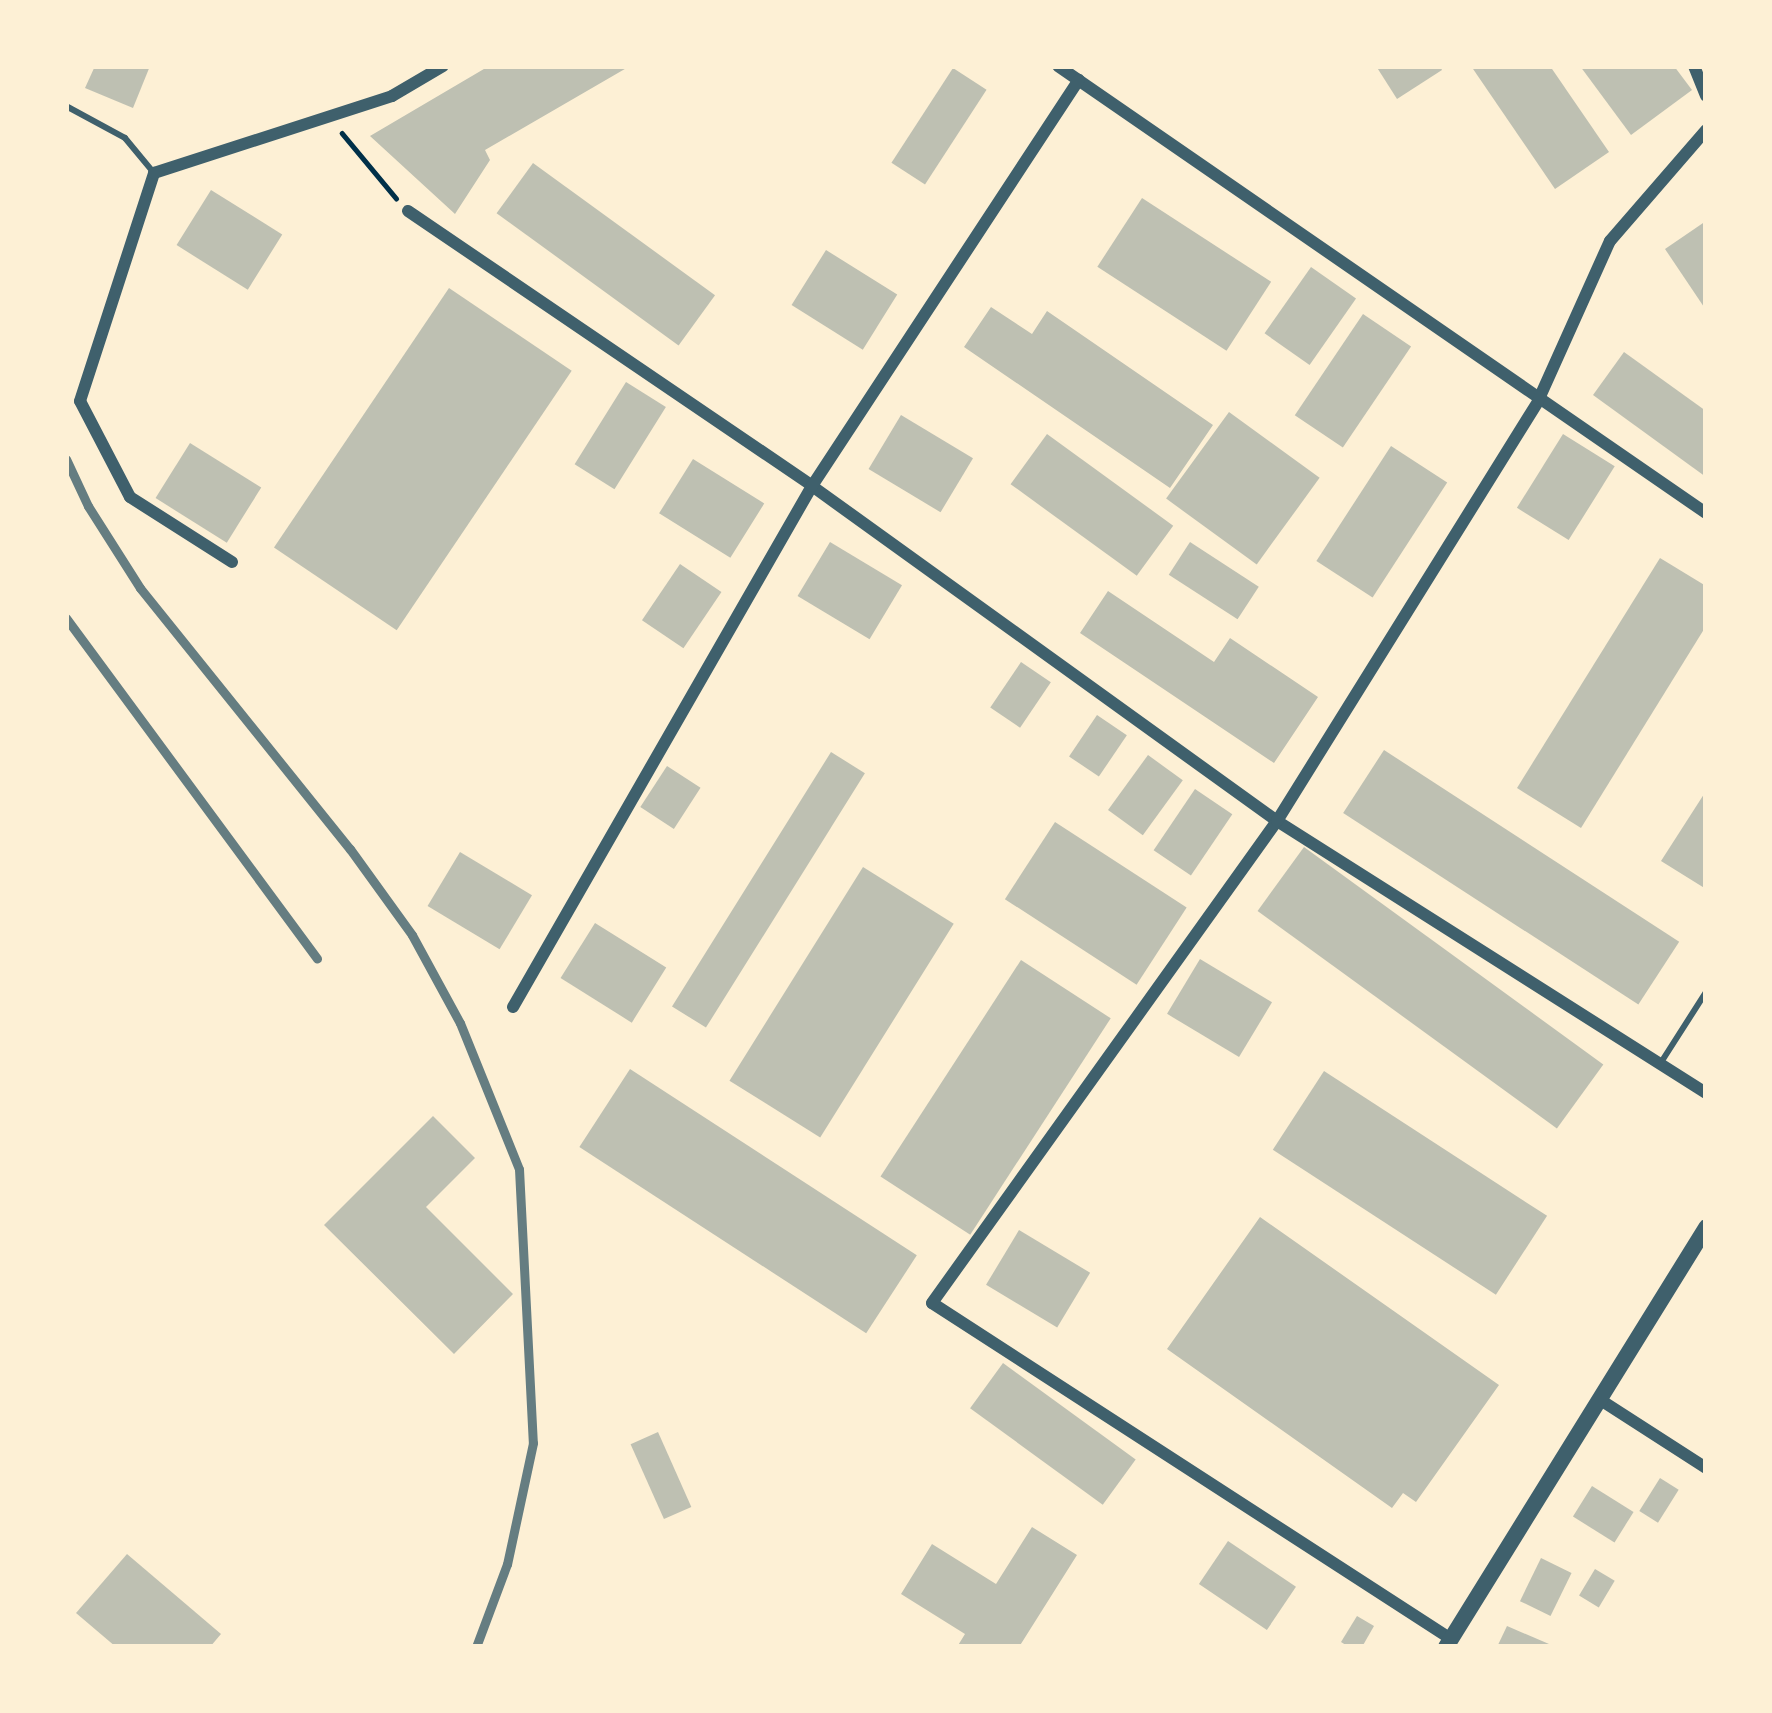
<!DOCTYPE html>
<style>
body{margin:0}
#map{position:relative;width:1772px;height:1713px;overflow:hidden;background:#fdf0d5;font-family:"PT Sans Narrow",sans-serif}
div>[style]{position:absolute}
.building>*{inset:0;background:#bec0b2;transform-origin:0 0}
.path>*{height:4.5px;margin:-2.25px;padding:0 2.25px;transform-origin:2.25px;border-radius:2.25px;background:#003049}
.service>*{height:6px;margin:-3px;padding:0 3px;transform-origin:3px;border-radius:3px;background:#3f606c}
.minor>*{height:12px;margin:-6px;padding:0 6px;transform-origin:6px;border-radius:6px;background:#3f606c}
.tertiary>*{height:16px;margin:-8px;padding:0 8px;transform-origin:8px;border-radius:8px;background:#3f606c}
.rail>*{height:9px;margin:-4.5px;padding:0 4.5px;transform-origin:4.5px;border-radius:4.5px;background:#657d81}
span{translate:-50% -50%;white-space:nowrap;text-align:center;line-height:1.15;-webkit-text-stroke:12px #fdf0d5;paint-order:stroke}
.frame{position:absolute;inset:0;border:69px solid #fdf0d5;pointer-events:none}
</style>
<div id="map">
<div class="building">
<i style="clip-path:polygon(95px 66px,150px 66px,133px 108px,85px 88px)"></i>
<i style="clip-path:polygon(489px 66px,630px 66px,485px 150px,490px 160px,455px 214px,370px 136px)"></i>
<i style="clip-path:polygon(1376px 66px,1440px 66px,1442px 70px,1397px 99px)"></i>
<i style="clip-path:polygon(1471px 66px,1550px 66px,1609px 152px,1555px 189px)"></i>
<i style="clip-path:polygon(1580px 66px,1674px 66px,1692px 90px,1631px 135px)"></i>
<i style="left:953px;top:68px;width:40px;height:113px;rotate:33deg"></i>
<i style="left:533px;top:163px;width:225px;height:62px;rotate:36deg"></i>
<i style="left:211px;top:190px;width:84px;height:65px;rotate:32deg"></i>
<i style="left:1142px;top:198px;width:154px;height:82px;rotate:33deg"></i>
<i style="clip-path:polygon(1706px 221px,1706px 310px,1665px 249px)"></i>
<i style="left:826px;top:250px;width:84px;height:65px;rotate:32deg"></i>
<i style="left:1311px;top:267px;width:55px;height:81px;rotate:35deg"></i>
<i style="left:449px;top:288px;width:148px;height:313px;rotate:34deg"></i>
<i style="clip-path:polygon(991px 307px,1032px 334px,1047px 311px,1213px 425px,1170px 488px,964px 347px)"></i>
<i style="left:1363px;top:314px;width:58px;height:122px;rotate:34deg"></i>
<i style="clip-path:polygon(1624px 352px,1706px 411px,1706px 477px,1593px 395px)"></i>
<i style="left:626px;top:382px;width:47px;height:97px;rotate:32deg"></i>
<i style="left:1229px;top:412px;width:112px;height:107px;rotate:36deg"></i>
<i style="left:901px;top:415px;width:84px;height:63px;rotate:31deg"></i>
<i style="left:1047px;top:434px;width:156px;height:62px;rotate:36deg"></i>
<i style="left:1563px;top:434px;width:61px;height:87px;rotate:32deg"></i>
<i style="left:190px;top:443px;width:84px;height:65px;rotate:32deg"></i>
<i style="left:1391px;top:446px;width:67px;height:137px;rotate:33deg"></i>
<i style="left:693px;top:459px;width:84px;height:64px;rotate:32deg"></i>
<i style="left:830px;top:542px;width:84px;height:63px;rotate:31deg"></i>
<i style="left:1190px;top:542px;width:82px;height:39px;rotate:33deg"></i>
<i style="clip-path:polygon(1660px 558px,1706px 586px,1706px 626px,1581px 828px,1517px 788px)"></i>
<i style="left:680px;top:564px;width:50px;height:68px;rotate:34deg"></i>
<i style="clip-path:polygon(1108px 591px,1214px 662px,1230px 638px,1318px 697px,1274px 763px,1080px 633px)"></i>
<i style="left:1021px;top:662px;width:36px;height:55px;rotate:34deg"></i>
<i style="left:1097px;top:715px;width:36px;height:50px;rotate:34deg"></i>
<i style="left:1384px;top:750px;width:352px;height:75px;rotate:33deg"></i>
<i style="left:831px;top:752px;width:40px;height:300px;rotate:32deg"></i>
<i style="left:1148px;top:755px;width:43px;height:68px;rotate:36deg"></i>
<i style="left:667px;top:766px;width:40px;height:49px;rotate:33deg"></i>
<i style="left:1195px;top:789px;width:45px;height:74px;rotate:34deg"></i>
<i style="clip-path:polygon(1706px 791px,1706px 889px,1661px 861px)"></i>
<i style="left:1055px;top:822px;width:157px;height:92px;rotate:33deg"></i>
<i style="left:1304px;top:847px;width:370px;height:79px;rotate:36deg"></i>
<i style="left:460px;top:852px;width:84px;height:63px;rotate:31deg"></i>
<i style="left:863px;top:867px;width:107px;height:252px;rotate:32deg"></i>
<i style="left:595px;top:923px;width:84px;height:65px;rotate:32deg"></i>
<i style="left:1200px;top:959px;width:84px;height:64px;rotate:31deg"></i>
<i style="left:1021px;top:960px;width:107px;height:258px;rotate:33deg"></i>
<i style="left:630px;top:1069px;width:342px;height:93px;rotate:33deg"></i>
<i style="left:1324px;top:1071px;width:266px;height:94px;rotate:33deg"></i>
<i style="clip-path:polygon(433px 1116px,475px 1158px,426px 1207px,513px 1294px,454px 1354px,324px 1225px)"></i>
<i style="clip-path:polygon(1260px 1217px,1499px 1385px,1416px 1502px,1403px 1493px,1392px 1508px,1167px 1349px)"></i>
<i style="left:1019px;top:1230px;width:83px;height:64px;rotate:31deg"></i>
<i style="left:1003px;top:1363px;width:164px;height:56px;rotate:36deg"></i>
<i style="left:658px;top:1432px;width:82px;height:30px;rotate:66deg"></i>
<i style="left:1660px;top:1478px;width:22px;height:39px;rotate:32deg"></i>
<i style="left:1592px;top:1486px;width:49px;height:36px;rotate:32deg"></i>
<i style="clip-path:polygon(1032px 1527px,1077px 1555px,1019px 1647px,957px 1647px,965px 1634px,901px 1594px,932px 1544px,996px 1584px)"></i>
<i style="left:1228px;top:1541px;width:82px;height:52px;rotate:34deg"></i>
<i style="clip-path:polygon(127px 1554px,221px 1634px,210px 1647px,116px 1647px,76px 1613px)"></i>
<i style="left:1541px;top:1558px;width:34px;height:48px;rotate:26deg"></i>
<i style="left:1595px;top:1569px;width:23px;height:31px;rotate:31deg"></i>
<i style="clip-path:polygon(1357px 1616px,1374px 1626px,1362px 1647px,1349px 1647px,1341px 1642px)"></i>
<i style="clip-path:polygon(1507px 1626px,1556px 1647px,1497px 1647px)"></i>
</div>
<div class="path">
<i style="left:342px;top:133px;width:85px;rotate:50.3deg"></i>
</div>
<div class="service">
<i style="left:66px;top:106px;width:67px;rotate:28.5deg"></i>
<i style="left:125px;top:138px;width:45px;rotate:50.4deg"></i>
<i style="left:1660px;top:1064px;width:85px;rotate:-57.4deg"></i>
</div>
<div class="minor">
<i style="left:1058px;top:66px;width:787px;rotate:34.6deg"></i>
<i style="left:1694px;top:66px;width:32px;rotate:68deg"></i>
<i style="left:408px;top:211px;width:489px;rotate:34.2deg"></i>
<i style="left:812px;top:486px;width:573px;rotate:35.77deg"></i>
<i style="left:1277px;top:821px;width:508px;rotate:32.38deg"></i>
<i style="left:232px;top:562px;width:121px;rotate:-147.5deg"></i>
<i style="left:130px;top:497px;width:108px;rotate:-117.5deg"></i>
<i style="left:80px;top:401px;width:240px;rotate:-72deg"></i>
<i style="left:154px;top:173px;width:250px;rotate:-17.9deg"></i>
<i style="left:392px;top:96px;width:59px;rotate:-30.5deg"></i>
<i style="left:513px;top:1007px;width:601px;rotate:-60.15deg"></i>
<i style="left:812px;top:486px;width:486px;rotate:-56.7deg"></i>
<i style="left:1599px;top:1399px;width:127px;rotate:32.8deg"></i>
<i style="left:1451px;top:1639px;width:618px;rotate:-147.08deg"></i>
<i style="left:932px;top:1303px;width:593px;rotate:-54.41deg"></i>
<i style="left:1277px;top:821px;width:494px;rotate:-58.1deg"></i>
<i style="left:1538px;top:401px;width:175px;rotate:-65.8deg"></i>
<i style="left:1610px;top:241px;width:147px;rotate:-49.1deg"></i>
</div>
<div class="tertiary">
<i style="left:1446px;top:1647px;width:494px;rotate:-58.2deg"></i>
</div>
<div class="rail">
<i style="left:66px;top:459px;width:52px;rotate:64.9deg"></i>
<i style="left:88px;top:506px;width:97px;rotate:57.6deg"></i>
<i style="left:140px;top:588px;width:335px;rotate:51.2deg"></i>
<i style="left:350px;top:849px;width:106px;rotate:54.2deg"></i>
<i style="left:412px;top:935px;width:100px;rotate:61.4deg"></i>
<i style="left:460px;top:1023px;width:157px;rotate:68deg"></i>
<i style="left:519px;top:1169px;width:274px;rotate:87.1deg"></i>
<i style="left:533px;top:1443px;width:124px;rotate:102.1deg"></i>
<i style="left:507px;top:1564px;width:89px;rotate:110.5deg"></i>
<i style="left:66px;top:618px;width:423px;rotate:53.6deg"></i>
</div>
<div class="frame"></div>
</div>
